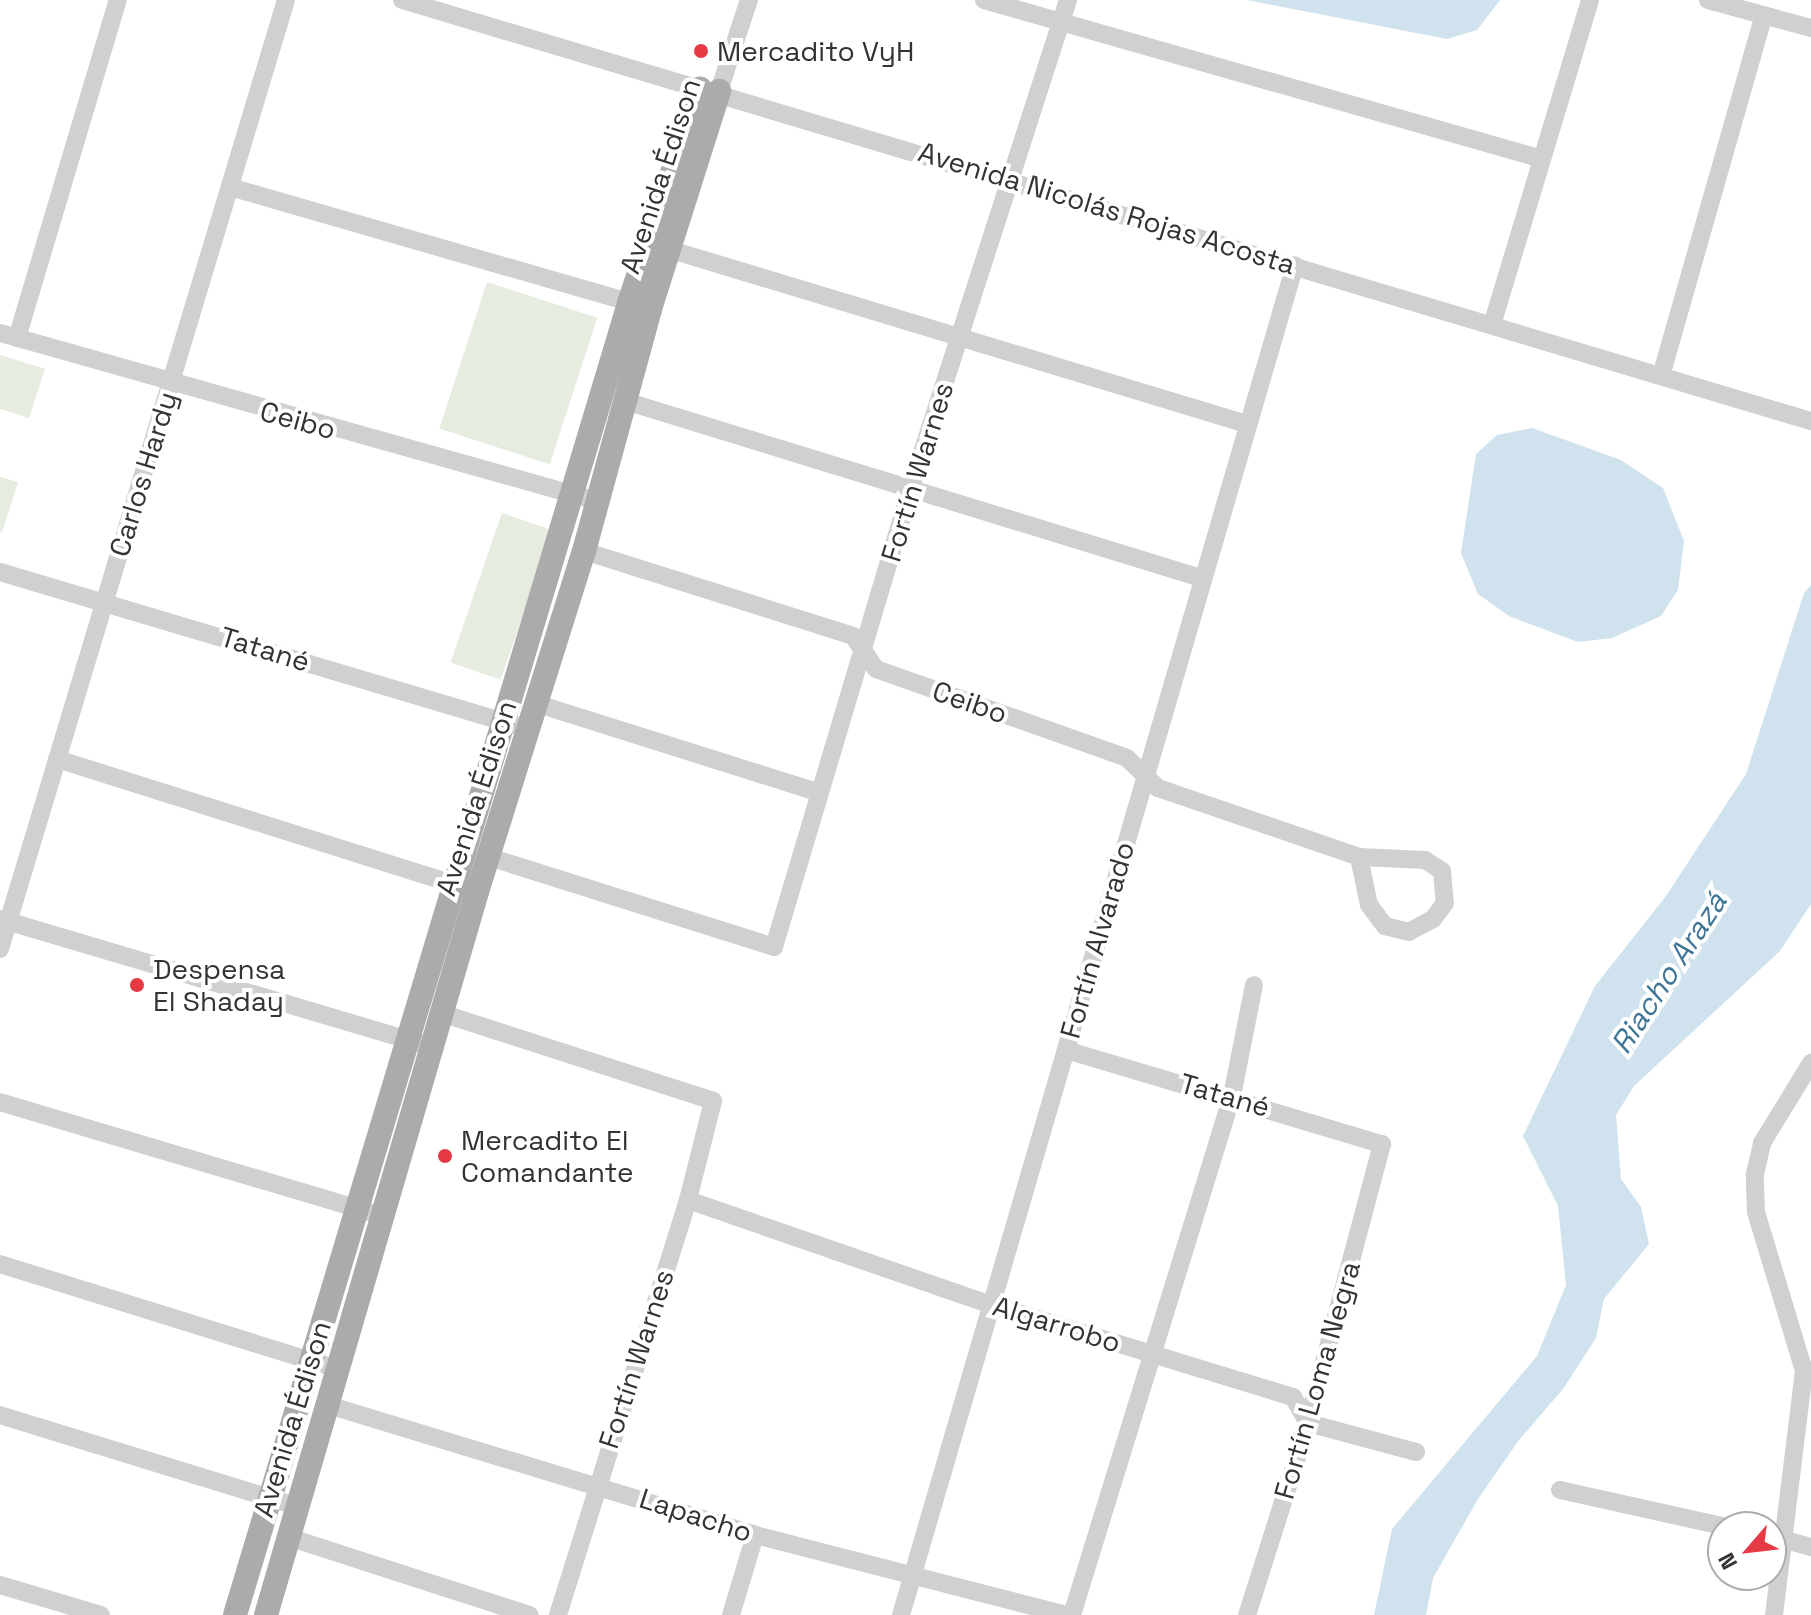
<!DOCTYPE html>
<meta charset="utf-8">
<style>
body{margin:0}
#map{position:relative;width:1811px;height:1615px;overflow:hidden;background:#fff;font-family:"Space Grotesk",sans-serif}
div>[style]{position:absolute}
.green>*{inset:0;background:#e6ecdf;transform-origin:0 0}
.water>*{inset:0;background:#cfe2ee}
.minor>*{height:18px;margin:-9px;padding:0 9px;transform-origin:9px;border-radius:9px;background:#d0d0d0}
.major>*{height:24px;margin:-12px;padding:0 12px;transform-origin:12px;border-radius:12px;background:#ababab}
.dots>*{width:22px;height:22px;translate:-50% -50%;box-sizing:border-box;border:4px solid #fff;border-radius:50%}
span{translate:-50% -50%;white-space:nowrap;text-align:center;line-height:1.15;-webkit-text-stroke:8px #fff;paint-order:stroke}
.poi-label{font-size:28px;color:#333}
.left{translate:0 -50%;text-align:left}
.street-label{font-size:28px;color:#333}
.water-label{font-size:30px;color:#3f7597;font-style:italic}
.north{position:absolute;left:1707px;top:1511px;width:80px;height:80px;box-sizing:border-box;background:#fff;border:2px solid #adadad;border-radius:50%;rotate:242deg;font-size:22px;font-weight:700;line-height:32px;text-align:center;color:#333}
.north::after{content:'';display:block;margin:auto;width:28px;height:36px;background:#e63946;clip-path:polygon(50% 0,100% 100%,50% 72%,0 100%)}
</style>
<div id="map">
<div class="green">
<i style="left:487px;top:282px;width:116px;height:154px;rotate:18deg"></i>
<i style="clip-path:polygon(0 355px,45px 369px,29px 418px,0 409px)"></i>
<i style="clip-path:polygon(0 477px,18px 482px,2px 533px,0 532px)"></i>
<i style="left:502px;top:513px;width:53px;height:158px;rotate:19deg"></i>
</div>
<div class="water">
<i style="clip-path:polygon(1247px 0,1500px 0,1477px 30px,1447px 39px)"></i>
<i style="clip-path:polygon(1532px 428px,1621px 460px,1663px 488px,1684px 541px,1678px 590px,1661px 616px,1612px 638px,1578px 642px,1509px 616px,1478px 594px,1461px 553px,1476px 454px,1497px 435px)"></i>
<i style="clip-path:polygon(1811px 585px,1811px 904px,1780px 951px,1634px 1086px,1616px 1115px,1621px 1179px,1641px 1207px,1649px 1244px,1604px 1299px,1596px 1338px,1563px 1389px,1519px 1440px,1478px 1499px,1433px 1578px,1426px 1615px,1374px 1615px,1392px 1529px,1537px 1356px,1566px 1285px,1558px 1206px,1523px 1136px,1595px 986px,1666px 896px,1746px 774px,1804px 593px)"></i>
</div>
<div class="minor">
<i style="left:402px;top:0;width:1471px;rotate:16.64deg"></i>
<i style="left:984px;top:0;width:580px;rotate:15.9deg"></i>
<i style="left:1708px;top:0;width:107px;rotate:15.2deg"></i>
<i style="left:719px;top:91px;width:96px;rotate:-71.8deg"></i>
<i style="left:230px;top:187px;width:429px;rotate:16.1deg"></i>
<i style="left:668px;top:249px;width:605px;rotate:16.82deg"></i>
<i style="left:1492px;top:325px;width:339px;rotate:-73.2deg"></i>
<i style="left:0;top:333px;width:620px;rotate:15.72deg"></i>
<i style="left:17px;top:338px;width:353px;rotate:-73.4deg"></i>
<i style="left:1661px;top:376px;width:375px;rotate:-74.1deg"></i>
<i style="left:625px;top:401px;width:603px;rotate:17.08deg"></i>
<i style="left:584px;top:551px;width:282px;rotate:17.5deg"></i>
<i style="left:853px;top:636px;width:40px;rotate:55.1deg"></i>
<i style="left:876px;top:669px;width:266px;rotate:19.5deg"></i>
<i style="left:1127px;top:758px;width:43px;rotate:44.1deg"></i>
<i style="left:1158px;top:788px;width:213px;rotate:18.9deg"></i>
<i style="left:1359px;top:857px;width:66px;rotate:2.6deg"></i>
<i style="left:1425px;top:860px;width:20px;rotate:33deg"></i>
<i style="left:1442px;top:871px;width:32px;rotate:85deg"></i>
<i style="left:1445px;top:903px;width:20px;rotate:127deg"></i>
<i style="left:1433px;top:919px;width:27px;rotate:152deg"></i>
<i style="left:1409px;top:932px;width:25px;rotate:-166deg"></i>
<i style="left:1385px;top:926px;width:26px;rotate:-127deg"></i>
<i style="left:1369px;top:905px;width:49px;rotate:-101.8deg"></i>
<i style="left:0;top:572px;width:537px;rotate:16.55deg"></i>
<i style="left:538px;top:704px;width:293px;rotate:17.5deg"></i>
<i style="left:57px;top:759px;width:430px;rotate:17.5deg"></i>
<i style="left:489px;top:857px;width:299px;rotate:17.5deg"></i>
<i style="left:774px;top:947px;width:480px;rotate:-73.4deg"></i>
<i style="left:911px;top:487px;width:512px;rotate:-72.13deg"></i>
<i style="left:0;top:919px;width:437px;rotate:16.5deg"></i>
<i style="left:0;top:949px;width:991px;rotate:-73.23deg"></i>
<i style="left:441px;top:1013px;width:286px;rotate:17.9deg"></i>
<i style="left:713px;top:1101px;width:102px;rotate:104.2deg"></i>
<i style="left:688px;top:1200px;width:435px;rotate:107.4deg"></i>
<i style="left:1066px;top:1050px;width:330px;rotate:16.6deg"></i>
<i style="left:1382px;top:1144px;width:289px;rotate:104.9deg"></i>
<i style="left:1308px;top:1423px;width:201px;rotate:107.6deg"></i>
<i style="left:0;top:1102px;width:385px;rotate:16.6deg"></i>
<i style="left:688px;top:1200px;width:322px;rotate:19.1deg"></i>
<i style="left:992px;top:1305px;width:315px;rotate:17deg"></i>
<i style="left:1293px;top:1397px;width:30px;rotate:60deg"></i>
<i style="left:1308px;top:1423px;width:112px;rotate:15deg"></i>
<i style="left:0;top:1264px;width:354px;rotate:17.3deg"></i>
<i style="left:328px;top:1405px;width:446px;rotate:16.9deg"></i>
<i style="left:755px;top:1535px;width:321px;rotate:14.4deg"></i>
<i style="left:0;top:1415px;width:310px;rotate:17.1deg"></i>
<i style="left:1560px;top:1490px;width:171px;rotate:12.5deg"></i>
<i style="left:1771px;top:1536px;width:41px;rotate:15.4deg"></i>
<i style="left:288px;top:1537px;width:254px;rotate:17.9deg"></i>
<i style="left:0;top:1585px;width:105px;rotate:16.5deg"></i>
<i style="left:731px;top:1615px;width:84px;rotate:-73.3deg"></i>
<i style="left:901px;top:1615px;width:1406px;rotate:-73.73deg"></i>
<i style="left:1072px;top:1615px;width:543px;rotate:-72.87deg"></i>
<i style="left:1232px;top:1096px;width:113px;rotate:-78.8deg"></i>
<i style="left:1774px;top:1615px;width:246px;rotate:-83deg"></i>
<i style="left:1804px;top:1371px;width:166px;rotate:-106.8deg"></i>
<i style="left:1756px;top:1212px;width:38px;rotate:-92deg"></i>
<i style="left:1755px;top:1174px;width:32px;rotate:-77deg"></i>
<i style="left:1762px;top:1143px;width:94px;rotate:-58.5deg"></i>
</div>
<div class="major">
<i style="left:235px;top:1615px;width:1370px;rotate:-73.28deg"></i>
<i style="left:629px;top:303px;width:226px;rotate:-71.7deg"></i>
<i style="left:266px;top:1615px;width:753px;rotate:-73.73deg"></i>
<i style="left:477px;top:892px;width:357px;rotate:-72.6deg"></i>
<i style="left:584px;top:551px;width:251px;rotate:-74.7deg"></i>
<i style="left:650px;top:309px;width:229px;rotate:-72.4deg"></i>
</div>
<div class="dots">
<i style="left:701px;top:51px;background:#e63946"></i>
<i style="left:137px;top:985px;background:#e63946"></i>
<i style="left:445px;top:1156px;background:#e63946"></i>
</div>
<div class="poi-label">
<span class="left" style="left:717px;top:51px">Mercadito VyH</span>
<span class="left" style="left:153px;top:985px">Despensa<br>El Shaday</span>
<span class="left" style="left:461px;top:1156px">Mercadito El<br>Comandante</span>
</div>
<div class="street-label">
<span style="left:660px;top:176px;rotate:-72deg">Avenida Édison</span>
<span style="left:1107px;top:208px;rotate:17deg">Avenida Nicolás Rojas Acosta</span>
<span style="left:298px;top:420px;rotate:15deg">Ceibo</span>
<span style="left:917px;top:472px;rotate:-73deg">Fortín Warnes</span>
<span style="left:143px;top:474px;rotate:-73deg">Carlos Hardy</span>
<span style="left:265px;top:649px;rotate:17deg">Tatané</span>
<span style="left:970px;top:702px;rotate:19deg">Ceibo</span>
<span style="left:476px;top:798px;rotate:-72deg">Avenida Édison</span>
<span style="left:1097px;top:940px;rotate:-74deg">Fortín Alvarado</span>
<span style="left:1225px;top:1095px;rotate:16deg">Tatané</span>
<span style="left:1057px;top:1324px;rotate:17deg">Algarrobo</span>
<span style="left:636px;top:1359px;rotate:-72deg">Fortín Warnes</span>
<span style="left:1317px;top:1380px;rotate:-74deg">Fortín Loma Negra</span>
<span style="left:292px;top:1419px;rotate:-73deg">Avenida Édison</span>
<span style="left:696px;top:1515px;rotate:18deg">Lapacho</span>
</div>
<div class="water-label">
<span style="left:1669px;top:973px;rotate:-57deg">Riacho Arazá</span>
</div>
<div class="north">N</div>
</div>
